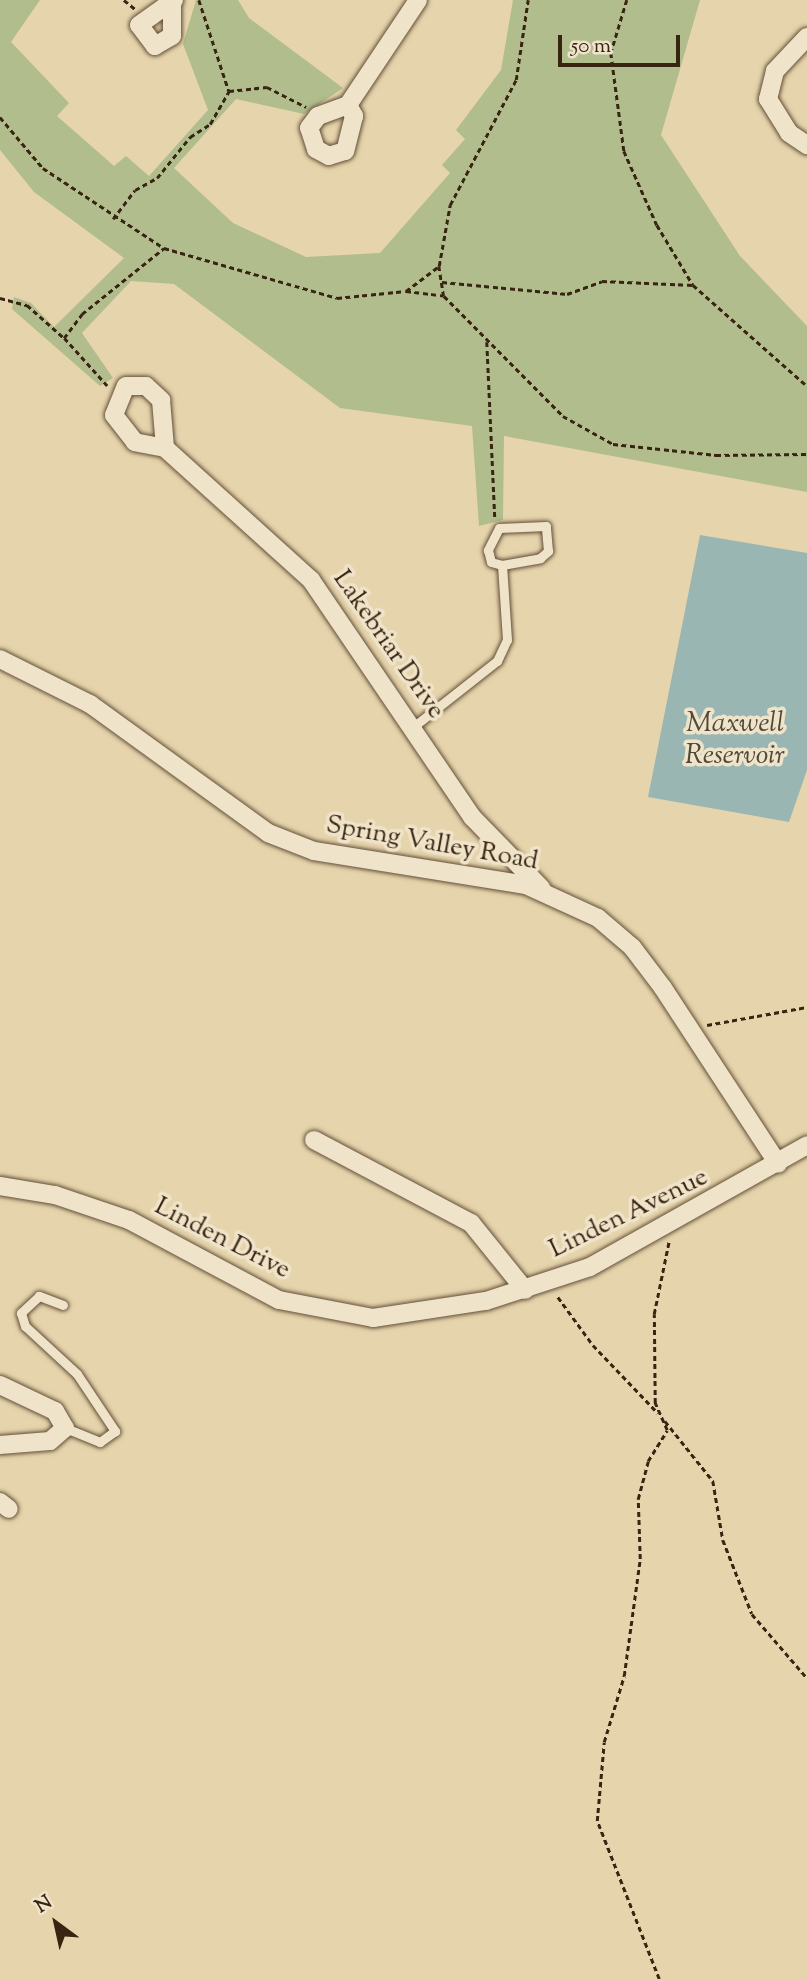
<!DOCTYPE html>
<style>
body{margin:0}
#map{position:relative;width:807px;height:1979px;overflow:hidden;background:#e6d4ac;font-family:"Sorts Mill Goudy",serif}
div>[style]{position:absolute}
.green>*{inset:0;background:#b1bd8c}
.water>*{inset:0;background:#99b6b3}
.path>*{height:2.5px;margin-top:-1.25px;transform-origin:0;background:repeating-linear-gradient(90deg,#372411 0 5px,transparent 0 8.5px)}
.roads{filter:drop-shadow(0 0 2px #635038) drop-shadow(0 0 2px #635038)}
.service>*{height:9px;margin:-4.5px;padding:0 4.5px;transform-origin:4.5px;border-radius:4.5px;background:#efe3c9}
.minor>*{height:18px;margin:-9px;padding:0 9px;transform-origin:9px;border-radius:9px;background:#efe3c9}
span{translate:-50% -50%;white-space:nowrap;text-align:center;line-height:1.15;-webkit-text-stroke:7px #efe3c9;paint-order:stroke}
.street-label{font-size:26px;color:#372411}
.water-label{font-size:28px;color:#50483a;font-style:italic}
.north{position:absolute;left:21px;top:1888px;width:70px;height:70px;-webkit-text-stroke:5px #efe3c9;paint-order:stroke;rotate:327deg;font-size:19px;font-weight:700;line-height:28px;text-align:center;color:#372411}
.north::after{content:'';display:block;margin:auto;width:24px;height:32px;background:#372411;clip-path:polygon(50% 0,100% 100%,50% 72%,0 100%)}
.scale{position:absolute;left:558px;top:35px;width:122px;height:32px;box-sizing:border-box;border:4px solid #372411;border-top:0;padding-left:9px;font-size:21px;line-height:24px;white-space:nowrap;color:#372411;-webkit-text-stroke:5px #efe3c9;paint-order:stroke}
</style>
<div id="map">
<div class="green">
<i style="clip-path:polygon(0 0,40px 0,11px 42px,69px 103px,57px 116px,114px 166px,126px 156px,149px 176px,208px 110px,183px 44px,196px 0,238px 0,249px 18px,343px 88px,304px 114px,236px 99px,174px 168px,233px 223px,306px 257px,380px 253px,450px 173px,442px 165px,465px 139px,456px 130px,501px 70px,513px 0,700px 0,661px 135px,740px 256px,807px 326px,807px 492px,504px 436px,503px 520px,479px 526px,472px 426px,340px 408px,174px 284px,131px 281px,82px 333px,113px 378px,100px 386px,12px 309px,14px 297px,31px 303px,54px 327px,124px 258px,34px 192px,0 150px)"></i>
</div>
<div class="water">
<i style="clip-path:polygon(700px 535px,807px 553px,807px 770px,789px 822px,648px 797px)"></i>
</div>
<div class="path">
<i style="left:124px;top:0;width:14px;rotate:39deg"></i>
<i style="left:199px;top:0;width:96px;rotate:71.8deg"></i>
<i style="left:627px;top:0;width:55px;rotate:106.8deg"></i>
<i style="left:611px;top:53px;width:99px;rotate:82.4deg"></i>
<i style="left:624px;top:151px;width:81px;rotate:66deg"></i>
<i style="left:657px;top:225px;width:70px;rotate:59deg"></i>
<i style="left:0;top:117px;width:67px;rotate:49.9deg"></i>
<i style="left:43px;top:168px;width:145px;rotate:33.5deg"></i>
<i style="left:164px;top:248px;width:180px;rotate:16.1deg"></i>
<i style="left:337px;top:298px;width:69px;rotate:-5.8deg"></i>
<i style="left:406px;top:291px;width:38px;rotate:7deg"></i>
<i style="left:444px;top:296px;width:169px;rotate:45.2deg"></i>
<i style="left:563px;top:416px;width:57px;rotate:29.2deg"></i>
<i style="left:613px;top:444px;width:104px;rotate:6.1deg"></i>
<i style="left:716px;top:455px;width:91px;rotate:-0.6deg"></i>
<i style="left:113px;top:219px;width:36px;rotate:-53deg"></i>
<i style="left:135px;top:190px;width:25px;rotate:-29deg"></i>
<i style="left:157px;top:178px;width:53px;rotate:-51.2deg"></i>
<i style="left:190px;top:137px;width:24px;rotate:-33deg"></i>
<i style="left:210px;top:124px;width:38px;rotate:-60deg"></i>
<i style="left:229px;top:91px;width:38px;rotate:-6deg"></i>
<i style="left:267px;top:87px;width:44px;rotate:27.1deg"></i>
<i style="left:439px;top:266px;width:62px;rotate:-79.8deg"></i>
<i style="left:450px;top:205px;width:141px;rotate:-62.2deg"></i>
<i style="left:516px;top:80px;width:81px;rotate:-81.5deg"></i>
<i style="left:442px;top:282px;width:126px;rotate:5.5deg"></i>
<i style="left:567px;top:294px;width:37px;rotate:-20deg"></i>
<i style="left:602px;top:281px;width:91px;rotate:2.5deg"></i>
<i style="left:693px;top:285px;width:152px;rotate:41.5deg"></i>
<i style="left:406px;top:291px;width:41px;rotate:-37.1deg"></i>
<i style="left:439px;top:266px;width:30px;rotate:81deg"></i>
<i style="left:0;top:298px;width:28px;rotate:15deg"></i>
<i style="left:27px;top:305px;width:50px;rotate:41.7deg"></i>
<i style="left:487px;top:342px;width:175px;rotate:87.4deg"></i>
<i style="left:107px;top:386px;width:64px;rotate:-131.9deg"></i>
<i style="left:64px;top:338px;width:30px;rotate:-53deg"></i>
<i style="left:82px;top:314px;width:105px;rotate:-38.8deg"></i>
<i style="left:707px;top:1025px;width:102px;rotate:-10.2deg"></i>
<i style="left:558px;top:1297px;width:59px;rotate:53.9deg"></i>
<i style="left:593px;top:1345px;width:94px;rotate:46.3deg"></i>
<i style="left:665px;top:1421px;width:77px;rotate:51.3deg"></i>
<i style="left:713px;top:1481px;width:60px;rotate:80.4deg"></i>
<i style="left:723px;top:1540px;width:79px;rotate:68.6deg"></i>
<i style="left:752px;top:1614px;width:84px;rotate:49.3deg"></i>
<i style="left:659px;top:1979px;width:170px;rotate:-111.4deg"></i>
<i style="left:597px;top:1821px;width:79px;rotate:-84.9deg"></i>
<i style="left:604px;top:1742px;width:69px;rotate:-73.1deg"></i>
<i style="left:624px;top:1676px;width:118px;rotate:-82.2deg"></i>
<i style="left:640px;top:1559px;width:60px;rotate:-91.9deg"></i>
<i style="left:638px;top:1499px;width:39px;rotate:-75deg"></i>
<i style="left:648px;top:1461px;width:36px;rotate:-58deg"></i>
<i style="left:667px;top:1430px;width:30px;rotate:-114deg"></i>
<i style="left:655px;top:1403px;width:89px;rotate:-90.6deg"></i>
<i style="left:654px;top:1314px;width:75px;rotate:-78.4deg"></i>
</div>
<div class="roads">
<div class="service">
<i style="left:413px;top:727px;width:107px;rotate:-38.2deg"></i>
<i style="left:497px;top:661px;width:23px;rotate:-65deg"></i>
<i style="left:507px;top:640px;width:75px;rotate:-93.8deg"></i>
<i style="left:502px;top:565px;width:39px;rotate:-10deg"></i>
<i style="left:540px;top:558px;width:11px;rotate:-41deg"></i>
<i style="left:548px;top:551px;width:25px;rotate:-95deg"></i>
<i style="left:546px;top:526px;width:47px;rotate:177.6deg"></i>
<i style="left:499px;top:528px;width:25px;rotate:117deg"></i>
<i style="left:488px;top:550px;width:12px;rotate:76deg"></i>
<i style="left:491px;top:562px;width:11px;rotate:15deg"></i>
<i style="left:63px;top:1305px;width:26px;rotate:-159deg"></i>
<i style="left:39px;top:1296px;width:25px;rotate:137deg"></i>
<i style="left:21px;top:1313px;width:14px;rotate:73deg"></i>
<i style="left:25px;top:1326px;width:71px;rotate:42.7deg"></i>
<i style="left:77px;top:1374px;width:69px;rotate:56.3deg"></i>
<i style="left:115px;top:1431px;width:19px;rotate:144deg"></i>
<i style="left:100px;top:1442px;width:38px;rotate:-158deg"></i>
</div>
<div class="minor">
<i style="left:172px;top:3px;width:33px;rotate:90deg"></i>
<i style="left:172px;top:36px;width:20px;rotate:150deg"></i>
<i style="left:155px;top:46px;width:26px;rotate:-127deg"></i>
<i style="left:139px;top:25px;width:43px;rotate:-35.5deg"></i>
<i style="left:807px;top:37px;width:47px;rotate:133.3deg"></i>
<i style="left:775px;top:71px;width:29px;rotate:104deg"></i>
<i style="left:768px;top:99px;width:40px;rotate:58deg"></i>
<i style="left:789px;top:133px;width:22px;rotate:34deg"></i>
<i style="left:348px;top:105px;width:13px;rotate:61deg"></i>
<i style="left:354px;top:116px;width:36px;rotate:104deg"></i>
<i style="left:345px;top:151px;width:17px;rotate:163deg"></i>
<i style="left:329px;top:156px;width:15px;rotate:-152deg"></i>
<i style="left:316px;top:149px;width:22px;rotate:-108deg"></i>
<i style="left:309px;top:128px;width:15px;rotate:-53deg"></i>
<i style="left:318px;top:116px;width:32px;rotate:-20deg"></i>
<i style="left:348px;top:105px;width:126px;rotate:-56.3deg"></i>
<i style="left:126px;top:386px;width:20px"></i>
<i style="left:146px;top:386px;width:21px;rotate:43deg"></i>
<i style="left:161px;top:400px;width:48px;rotate:85.2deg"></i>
<i style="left:165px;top:448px;width:31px;rotate:-169deg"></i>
<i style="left:135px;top:442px;width:34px;rotate:-128deg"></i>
<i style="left:114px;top:415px;width:31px;rotate:-68deg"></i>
<i style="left:165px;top:448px;width:197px;rotate:42.1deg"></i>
<i style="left:311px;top:580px;width:287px;rotate:55.8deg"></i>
<i style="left:472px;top:817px;width:100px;rotate:45.8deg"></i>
<i style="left:0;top:659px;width:101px;rotate:26.6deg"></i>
<i style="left:90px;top:704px;width:220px;rotate:35.9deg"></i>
<i style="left:268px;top:833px;width:49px;rotate:21.4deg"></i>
<i style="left:314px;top:851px;width:215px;rotate:9.1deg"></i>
<i style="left:526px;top:885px;width:79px;rotate:24.6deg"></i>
<i style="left:598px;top:918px;width:45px;rotate:40.5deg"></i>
<i style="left:632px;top:947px;width:51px;rotate:52.9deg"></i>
<i style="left:663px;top:988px;width:210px;rotate:56.8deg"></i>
<i style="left:314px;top:1140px;width:178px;rotate:27.9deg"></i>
<i style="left:471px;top:1223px;width:86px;rotate:51.1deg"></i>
<i style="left:0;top:1186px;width:56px;rotate:9.3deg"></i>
<i style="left:55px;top:1195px;width:78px;rotate:18.7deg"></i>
<i style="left:129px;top:1220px;width:170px;rotate:28.1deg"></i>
<i style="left:279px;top:1300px;width:96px;rotate:10.8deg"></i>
<i style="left:373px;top:1318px;width:114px;rotate:-8.6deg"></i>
<i style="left:486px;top:1301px;width:109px;rotate:-18.1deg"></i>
<i style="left:590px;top:1267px;width:249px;rotate:-29.3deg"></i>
<i style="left:0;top:1385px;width:61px;rotate:25.3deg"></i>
<i style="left:55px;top:1411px;width:20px;rotate:60deg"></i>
<i style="left:65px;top:1428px;width:20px;rotate:139deg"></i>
<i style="left:50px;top:1441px;width:50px;rotate:175.4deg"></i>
<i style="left:0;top:1502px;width:11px;rotate:38deg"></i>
</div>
</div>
<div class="street-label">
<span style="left:388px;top:645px;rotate:55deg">Lakebriar Drive</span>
<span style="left:432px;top:844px;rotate:10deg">Spring Valley Road</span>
<span style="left:629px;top:1214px;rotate:-26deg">Linden Avenue</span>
<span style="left:222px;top:1239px;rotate:27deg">Linden Drive</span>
</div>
<div class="water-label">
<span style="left:735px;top:740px">Maxwell<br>Reservoir</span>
</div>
<div class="north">N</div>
<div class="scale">50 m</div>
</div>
